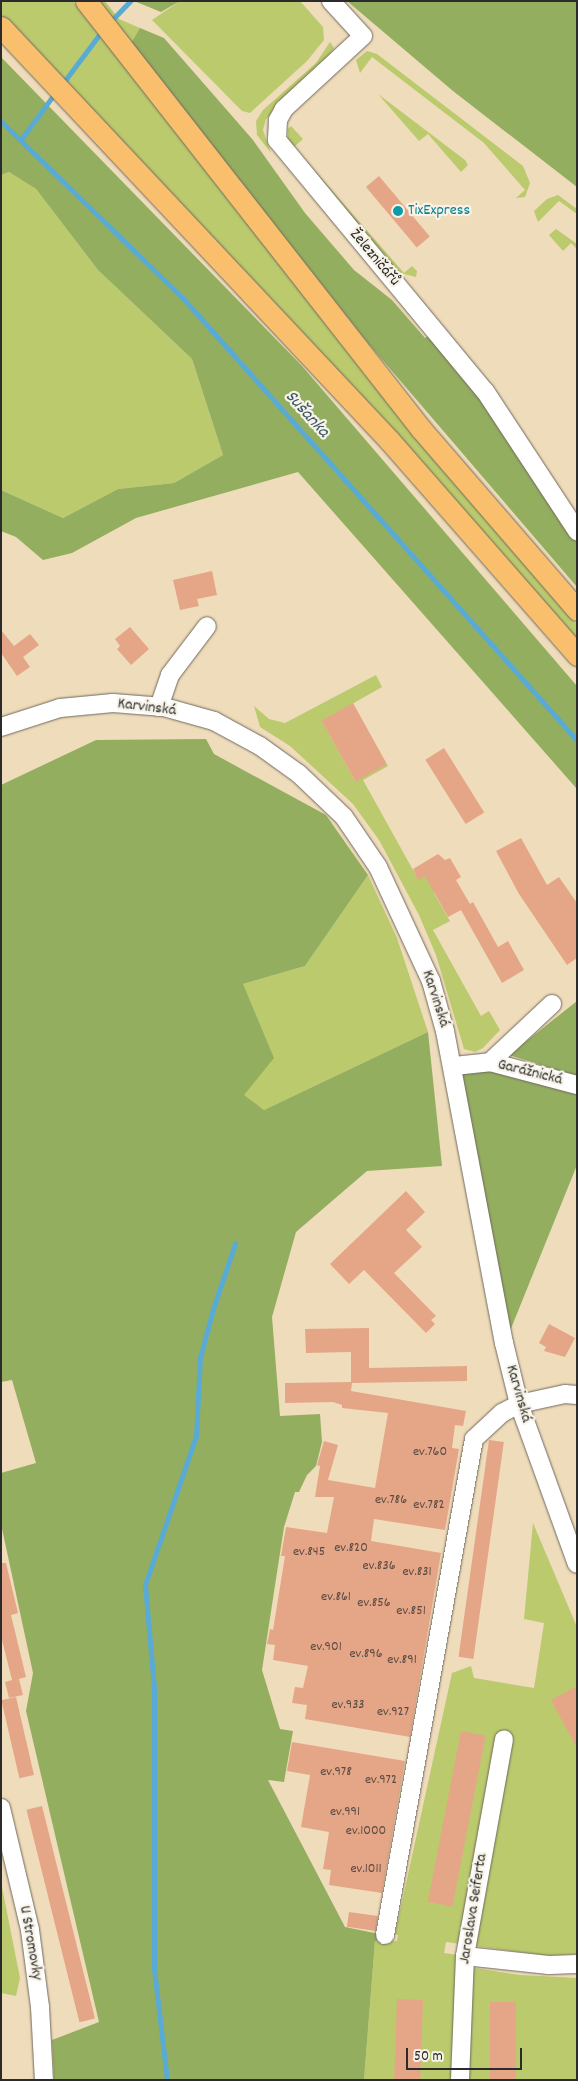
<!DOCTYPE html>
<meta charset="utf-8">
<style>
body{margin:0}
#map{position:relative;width:578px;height:2081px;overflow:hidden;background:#efdcbb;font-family:Dekko,sans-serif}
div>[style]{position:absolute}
.green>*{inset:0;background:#bbca6d}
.forest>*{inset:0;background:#94ae60}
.stream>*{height:4.5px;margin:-2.25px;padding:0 2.25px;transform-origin:2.25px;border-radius:2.25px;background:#59aad4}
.building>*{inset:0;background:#e5a687;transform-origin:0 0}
.roads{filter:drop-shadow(0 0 1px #70695d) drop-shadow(0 0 1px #70695d)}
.minor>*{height:18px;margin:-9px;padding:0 9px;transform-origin:9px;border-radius:9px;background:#fff}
.major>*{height:21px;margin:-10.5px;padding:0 10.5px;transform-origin:10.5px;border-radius:10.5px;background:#f9bf6d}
.dots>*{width:14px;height:14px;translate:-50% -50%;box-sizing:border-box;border:2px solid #f7f3e8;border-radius:50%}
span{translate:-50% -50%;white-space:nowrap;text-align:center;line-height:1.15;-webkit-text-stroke:4.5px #f7f3e8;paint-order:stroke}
.number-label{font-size:14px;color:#5a4a42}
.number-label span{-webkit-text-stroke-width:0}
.culture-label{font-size:16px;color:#0d838f}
.left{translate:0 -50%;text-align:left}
.street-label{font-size:16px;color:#2b2b2b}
.water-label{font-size:18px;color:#3b5766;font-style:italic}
.frame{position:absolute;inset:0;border:2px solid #2b2b2b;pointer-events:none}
.scale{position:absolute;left:406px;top:2048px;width:116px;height:22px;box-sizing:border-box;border:2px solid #2b2b2b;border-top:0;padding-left:6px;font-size:15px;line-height:18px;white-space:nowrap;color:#2b2b2b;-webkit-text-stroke:4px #f7f3e8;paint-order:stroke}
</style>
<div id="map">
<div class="green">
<i style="clip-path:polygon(1px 1px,73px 1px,390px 406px,577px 625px,577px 639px,388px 423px,1px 18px)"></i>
<i style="clip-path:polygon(98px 1px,105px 1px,119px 19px,140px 28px,131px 43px)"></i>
<i style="clip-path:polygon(180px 1px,300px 1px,323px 27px,324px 40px,307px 61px,250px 113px,242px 111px,152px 20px)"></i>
<i style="clip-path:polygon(330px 42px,334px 48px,324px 64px,266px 119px,263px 130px,271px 153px,257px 135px,256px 121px,263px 110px,316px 63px)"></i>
<i style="clip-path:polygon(367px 51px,377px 54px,523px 166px,530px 183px,525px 197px,516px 198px,525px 190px,484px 143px,372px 57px,360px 73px,356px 60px)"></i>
<i style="clip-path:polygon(378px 94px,465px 160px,468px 165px,461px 172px,428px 134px,419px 141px)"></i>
<i style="clip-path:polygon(291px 126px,303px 139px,294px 147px,404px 273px,412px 266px,417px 271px,416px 277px,397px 272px,288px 143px,288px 129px)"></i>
<i style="clip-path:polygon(9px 172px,36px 189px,98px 270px,192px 359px,223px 455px,174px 483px,118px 489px,63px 518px,1px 490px,1px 175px)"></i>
<i style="clip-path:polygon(558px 195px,577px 209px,577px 214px,559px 201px,538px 222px,534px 211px,547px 199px)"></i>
<i style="clip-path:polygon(556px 229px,577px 244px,577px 249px,571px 243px,563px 251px,549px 235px)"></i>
<i style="clip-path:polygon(376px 675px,382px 687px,322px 721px,355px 781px,387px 764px,388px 766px,363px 780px,418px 879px,436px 869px,446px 886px,434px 893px,450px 921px,433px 930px,481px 1016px,489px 1011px,500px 1030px,483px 1048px,475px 1052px,464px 1049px,436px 955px,419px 915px,379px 840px,353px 804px,290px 746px,260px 727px,254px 706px,269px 719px,285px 723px)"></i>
<i style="clip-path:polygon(368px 875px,397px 938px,428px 1032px,264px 1110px,244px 1096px,243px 984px,305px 966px)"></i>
<i style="clip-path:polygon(533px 1523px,577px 1627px,577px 1954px,549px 1956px,446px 1942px,444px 1953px,465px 1956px,454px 2080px,364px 2080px,375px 1941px,397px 1941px,398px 1935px,395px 1934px,452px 1673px,471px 1666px,474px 1678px,534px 1688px,544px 1623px,524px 1619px)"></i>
<i style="clip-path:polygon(1px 1882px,20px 1978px,16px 1996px,1px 1993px)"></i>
<i style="clip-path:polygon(475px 1968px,520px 1975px,577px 1978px,577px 2080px,463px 2080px,468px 1976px)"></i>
</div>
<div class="forest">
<i style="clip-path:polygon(134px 1px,180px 1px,161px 12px)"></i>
<i style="clip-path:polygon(347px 1px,577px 1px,577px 187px,453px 91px)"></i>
<i style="clip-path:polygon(140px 28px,164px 38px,253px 140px,305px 213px,354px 270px,392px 300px,425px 338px,430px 335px,475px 387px,577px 540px,577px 587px,367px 342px,131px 43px)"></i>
<i style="clip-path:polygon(1px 57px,302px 366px,577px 686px,577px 789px,298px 472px,136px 518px,72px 553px,43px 560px,16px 537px,1px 531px,1px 490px,63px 518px,118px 489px,174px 483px,223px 455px,192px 359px,98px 270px,36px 189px,9px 172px,1px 175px)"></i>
<i style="clip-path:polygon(206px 739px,214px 754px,326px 815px,368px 875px,305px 966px,243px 984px,274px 1058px,244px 1095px,264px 1110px,428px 1032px,442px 1166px,367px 1171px,296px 1232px,272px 1317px,280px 1416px,320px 1414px,322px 1442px,316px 1466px,307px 1475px,299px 1492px,295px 1492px,284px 1527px,262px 1670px,280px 1729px,293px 1731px,284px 1782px,268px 1780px,345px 1927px,394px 1937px,375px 1941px,364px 2080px,54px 2080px,52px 2040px,99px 2022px,26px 1711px,33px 1673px,1px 1524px,1px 1473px,36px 1463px,12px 1380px,1px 1382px,1px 785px,96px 740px)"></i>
<i style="clip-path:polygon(577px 1001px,577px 1076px,509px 1055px)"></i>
<i style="clip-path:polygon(487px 1068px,577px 1092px,577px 1165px,510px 1331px,460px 1072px)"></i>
</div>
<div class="stream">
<i style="left:110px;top:22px;width:29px;rotate:-46deg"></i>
<i style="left:63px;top:83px;width:65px;rotate:-53.1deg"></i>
<i style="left:1px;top:121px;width:255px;rotate:44.2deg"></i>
<i style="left:184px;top:299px;width:591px;rotate:48.29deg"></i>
<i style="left:22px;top:138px;width:56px;rotate:-53.7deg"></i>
<i style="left:167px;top:2080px;width:112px;rotate:-96.7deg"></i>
<i style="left:154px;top:1969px;width:281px;rotate:-90deg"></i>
<i style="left:154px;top:1688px;width:103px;rotate:-95deg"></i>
<i style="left:145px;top:1585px;width:157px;rotate:-71.1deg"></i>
<i style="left:196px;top:1436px;width:78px;rotate:-87.1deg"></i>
<i style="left:200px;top:1358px;width:51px;rotate:-75.1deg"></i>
<i style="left:213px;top:1309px;width:69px;rotate:-71.3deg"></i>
</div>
<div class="building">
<i style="left:379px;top:176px;width:79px;height:17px;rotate:50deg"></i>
<i style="clip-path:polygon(212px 571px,217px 595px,197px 599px,199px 606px,180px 610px,173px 580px)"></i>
<i style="clip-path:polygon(130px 627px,149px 649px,131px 665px,117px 649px,120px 646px,115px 639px)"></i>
<i style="clip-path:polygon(1px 630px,14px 646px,30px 634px,39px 645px,23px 657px,30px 667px,17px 676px,1px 653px)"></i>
<i style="left:353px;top:703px;width:70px;height:36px;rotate:61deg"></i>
<i style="left:444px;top:748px;width:76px;height:22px;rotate:58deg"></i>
<i style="clip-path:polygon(521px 838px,547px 885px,559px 877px,577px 903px,577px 958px,567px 965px,519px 894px,496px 851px)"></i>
<i style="clip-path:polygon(438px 854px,445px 860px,450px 858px,461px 877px,456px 880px,470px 904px,473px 902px,498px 947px,508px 941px,524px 970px,502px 983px,461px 910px,448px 917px,425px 876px,418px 880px,413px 869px)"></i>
<i style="clip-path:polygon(406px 1191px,425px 1212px,406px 1230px,422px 1247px,394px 1273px,436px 1316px,431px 1320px,435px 1324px,426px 1333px,364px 1270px,349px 1284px,330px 1264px)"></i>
<i style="clip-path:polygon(549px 1324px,575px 1338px,565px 1357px,544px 1351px,546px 1347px,539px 1343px)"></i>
<i style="clip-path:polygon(369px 1328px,369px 1368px,467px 1366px,467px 1381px,352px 1383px,351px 1391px,466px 1411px,463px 1426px,455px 1425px,452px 1448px,459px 1449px,445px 1530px,374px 1519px,371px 1541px,441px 1553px,410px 1737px,305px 1719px,307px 1705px,292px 1703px,295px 1687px,303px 1688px,308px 1666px,273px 1660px,275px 1645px,267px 1644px,270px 1629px,273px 1630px,285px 1556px,281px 1556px,286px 1527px,327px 1533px,334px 1497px,315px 1497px,320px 1466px,317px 1465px,324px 1441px,338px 1445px,328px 1480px,375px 1488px,388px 1413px,342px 1408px,342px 1405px,333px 1402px,285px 1403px,285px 1383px,351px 1382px,351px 1352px,306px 1353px,305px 1329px)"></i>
<i style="left:489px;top:1440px;width:15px;height:219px;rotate:8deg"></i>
<i style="clip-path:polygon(1px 1563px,6px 1563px,18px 1613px,11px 1615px,26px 1677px,15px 1680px,19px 1679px,23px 1695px,9px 1698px,5px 1682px,12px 1680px,1px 1636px)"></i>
<i style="clip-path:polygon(577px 1686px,577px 1748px,551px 1700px)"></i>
<i style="left:16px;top:1697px;width:80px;height:15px;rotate:77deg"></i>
<i style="left:461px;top:1731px;width:25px;height:174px;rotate:11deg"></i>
<i style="clip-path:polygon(292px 1742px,405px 1761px,382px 1893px,329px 1885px,331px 1870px,323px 1869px,329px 1832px,301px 1827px,310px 1775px,287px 1771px)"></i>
<i style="left:42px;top:1806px;width:219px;height:16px;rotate:76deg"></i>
<i style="left:349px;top:1912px;width:29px;height:15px;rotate:8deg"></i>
<i style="left:397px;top:1999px;width:26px;height:81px;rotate:2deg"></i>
<i style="left:490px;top:2002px;width:26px;height:78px"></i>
</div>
<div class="roads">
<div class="minor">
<i style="left:331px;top:1px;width:47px;rotate:47.6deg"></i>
<i style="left:363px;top:36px;width:108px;rotate:137.3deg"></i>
<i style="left:284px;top:109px;width:13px;rotate:119deg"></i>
<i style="left:278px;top:120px;width:20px;rotate:93deg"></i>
<i style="left:277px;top:140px;width:326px;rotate:50.4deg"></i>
<i style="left:485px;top:391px;width:168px;rotate:56.7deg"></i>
<i style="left:159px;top:707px;width:34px;rotate:-71deg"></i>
<i style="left:170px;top:675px;width:61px;rotate:-52.9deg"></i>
<i style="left:1px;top:727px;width:62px;rotate:-17.9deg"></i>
<i style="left:60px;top:708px;width:53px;rotate:-5.4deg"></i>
<i style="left:113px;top:703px;width:51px;rotate:4.5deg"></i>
<i style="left:164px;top:707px;width:52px;rotate:15.6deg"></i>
<i style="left:214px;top:721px;width:52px;rotate:28.5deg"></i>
<i style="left:260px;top:746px;width:48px;rotate:35.7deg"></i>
<i style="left:299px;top:774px;width:62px;rotate:43.7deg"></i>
<i style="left:344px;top:817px;width:60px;rotate:55.8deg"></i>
<i style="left:378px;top:867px;width:126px;rotate:65.1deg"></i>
<i style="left:431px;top:981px;width:52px;rotate:74.4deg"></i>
<i style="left:445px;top:1031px;width:318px;rotate:79.3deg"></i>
<i style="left:504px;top:1343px;width:63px;rotate:76.2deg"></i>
<i style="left:519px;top:1404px;width:170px;rotate:70.1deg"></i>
<i style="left:490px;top:1062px;width:85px;rotate:-43.1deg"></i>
<i style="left:454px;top:1066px;width:36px;rotate:-6deg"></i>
<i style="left:490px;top:1062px;width:90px;rotate:14.8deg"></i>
<i style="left:1px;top:1808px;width:125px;rotate:76.6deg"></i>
<i style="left:30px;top:1930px;width:78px;rotate:82.6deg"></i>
<i style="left:40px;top:2007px;width:73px;rotate:86.9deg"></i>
<i style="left:385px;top:1935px;width:504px;rotate:-79.83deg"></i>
<i style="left:474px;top:1439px;width:38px;rotate:-43deg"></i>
<i style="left:502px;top:1413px;width:19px;rotate:-28deg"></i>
<i style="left:519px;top:1404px;width:47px;rotate:-12.3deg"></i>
<i style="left:565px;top:1394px;width:12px;rotate:5deg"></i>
<i style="left:465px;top:1956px;width:84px;rotate:6.1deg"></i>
<i style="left:549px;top:1965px;width:28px;rotate:-2deg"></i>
<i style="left:460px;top:2080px;width:124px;rotate:-87.7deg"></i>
<i style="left:465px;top:1956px;width:220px;rotate:-79.8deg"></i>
</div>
<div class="major">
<i style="left:86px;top:1px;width:544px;rotate:51.95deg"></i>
<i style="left:421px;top:429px;width:239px;rotate:49.2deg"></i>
<i style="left:1px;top:27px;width:567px;rotate:46.79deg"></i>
<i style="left:389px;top:440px;width:286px;rotate:48.8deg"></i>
</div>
</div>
<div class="dots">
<i style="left:398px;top:211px;background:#0f9aa8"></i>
</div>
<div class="number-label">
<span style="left:430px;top:1452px">ev.760</span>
<span style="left:391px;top:1500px">ev.786</span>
<span style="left:429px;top:1505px">ev.782</span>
<span style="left:351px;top:1548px">ev.820</span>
<span style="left:309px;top:1552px">ev.845</span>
<span style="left:379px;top:1566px">ev.836</span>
<span style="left:417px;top:1572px">ev.831</span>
<span style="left:336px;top:1597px">ev.861</span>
<span style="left:374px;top:1603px">ev.856</span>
<span style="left:411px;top:1611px">ev.851</span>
<span style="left:326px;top:1647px">ev.901</span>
<span style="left:366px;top:1654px">ev.896</span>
<span style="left:402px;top:1660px">ev.891</span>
<span style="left:348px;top:1705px">ev.933</span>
<span style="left:393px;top:1712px">ev.927</span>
<span style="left:336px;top:1772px">ev.978</span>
<span style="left:381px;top:1780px">ev.972</span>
<span style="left:345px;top:1812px">ev.991</span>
<span style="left:366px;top:1831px">ev.1000</span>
<span style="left:366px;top:1869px">ev.1011</span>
</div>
<div class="culture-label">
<span class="left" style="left:408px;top:211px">TixExpress</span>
</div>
<div class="street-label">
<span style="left:374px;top:258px;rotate:50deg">Železničářů</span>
<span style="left:147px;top:708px;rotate:7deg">Karvinská</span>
<span style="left:435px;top:999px;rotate:72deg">Karvinská</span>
<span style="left:530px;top:1073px;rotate:14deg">Garážnická</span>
<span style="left:518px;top:1394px;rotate:74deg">Karvinská</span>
<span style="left:474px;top:1909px;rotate:-81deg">Jaroslava Seiferta</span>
<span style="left:30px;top:1943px;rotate:80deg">U Stromovky</span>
</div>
<div class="water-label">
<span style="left:306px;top:415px;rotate:48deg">Sušanka</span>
</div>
<div class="frame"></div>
<div class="scale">50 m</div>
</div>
